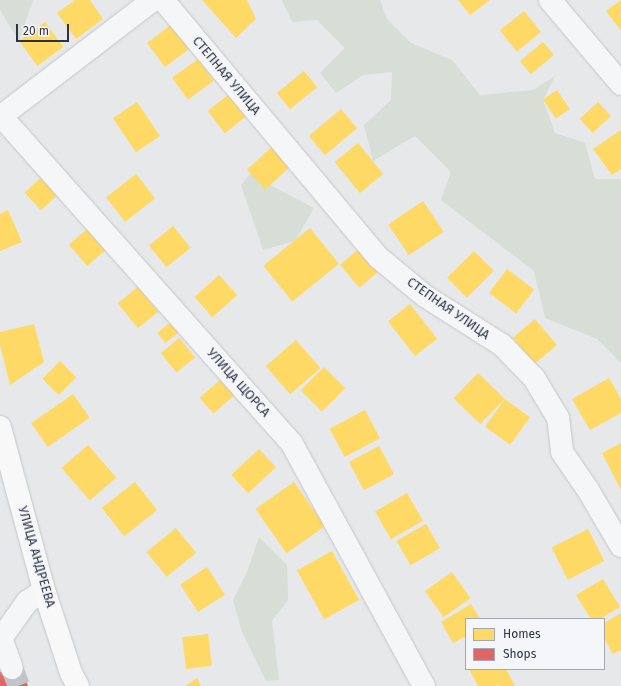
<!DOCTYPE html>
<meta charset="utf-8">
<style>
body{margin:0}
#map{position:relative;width:621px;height:686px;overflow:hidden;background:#e6e8ea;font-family:"Fira Sans",sans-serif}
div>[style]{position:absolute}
.green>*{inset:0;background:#d6ded6}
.homes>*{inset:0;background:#ffd966;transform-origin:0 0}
.shops>*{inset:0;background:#e06666}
.minor-tunnel>*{height:22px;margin-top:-11px;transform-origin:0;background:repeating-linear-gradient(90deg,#c1c4c9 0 22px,transparent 0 33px)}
.roads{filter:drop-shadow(0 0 1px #c4c6c8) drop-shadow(0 0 1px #c4c6c8)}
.minor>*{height:22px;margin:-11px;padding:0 11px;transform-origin:11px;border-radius:11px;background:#f5f6f7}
.major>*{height:22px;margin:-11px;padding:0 11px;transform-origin:11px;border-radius:11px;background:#f8f8f8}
span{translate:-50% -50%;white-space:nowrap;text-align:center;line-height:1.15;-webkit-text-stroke:4px #f4f6f9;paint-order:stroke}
.street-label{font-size:13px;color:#2b3445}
.legend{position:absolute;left:465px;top:618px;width:140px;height:52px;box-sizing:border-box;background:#f4f6f9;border:1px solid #a4a8b1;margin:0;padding:5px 7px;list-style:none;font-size:12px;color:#2b3445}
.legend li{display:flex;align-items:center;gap:8px;height:20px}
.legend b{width:20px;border:1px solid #a4a8b1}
.scale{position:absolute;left:16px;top:24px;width:53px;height:18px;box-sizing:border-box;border:2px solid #2b3445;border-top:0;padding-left:5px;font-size:12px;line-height:14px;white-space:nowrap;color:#2b3445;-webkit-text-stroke:3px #f4f6f9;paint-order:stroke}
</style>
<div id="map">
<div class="green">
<i style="clip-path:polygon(0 0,33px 0,19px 41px,0 10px)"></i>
<i style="clip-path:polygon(282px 0,380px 0,387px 19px,411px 43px,452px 60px,480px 95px,533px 90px,555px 76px,543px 100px,555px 133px,585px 143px,595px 179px,621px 179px,621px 363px,597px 339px,545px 318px,534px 271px,441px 200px,451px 172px,415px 136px,373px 161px,364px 125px,391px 100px,392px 72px,363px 75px,336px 93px,320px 73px,345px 48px,317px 20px,292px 22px)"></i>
<i style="clip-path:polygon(250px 174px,314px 208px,295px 241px,263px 250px,241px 185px)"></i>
<i style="clip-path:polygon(259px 537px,287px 565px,288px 600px,272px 621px,279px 680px,266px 681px,242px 632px,233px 600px,247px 572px)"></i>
</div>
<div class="homes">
<i style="clip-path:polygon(75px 0,90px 0,103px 19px,76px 39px,57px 13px)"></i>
<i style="clip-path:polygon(202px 0,247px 0,256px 19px,236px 38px)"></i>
<i style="clip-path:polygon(458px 0,490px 0,470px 15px)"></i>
<i style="clip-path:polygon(621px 0,621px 31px,606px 11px)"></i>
<i style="left:524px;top:11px;width:27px;height:31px;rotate:51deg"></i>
<i style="left:45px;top:22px;width:31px;height:32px;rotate:54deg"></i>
<i style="left:171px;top:25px;width:30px;height:30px;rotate:53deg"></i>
<i style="left:543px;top:42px;width:17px;height:30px;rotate:50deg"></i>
<i style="left:198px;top:59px;width:27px;height:32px;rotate:54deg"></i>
<i style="left:304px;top:71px;width:21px;height:35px;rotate:51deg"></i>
<i style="left:557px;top:90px;width:23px;height:17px;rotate:56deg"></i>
<i style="left:232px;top:92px;width:28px;height:31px;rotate:52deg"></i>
<i style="left:137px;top:102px;width:41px;height:29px;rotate:56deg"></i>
<i style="left:598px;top:102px;width:19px;height:25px;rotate:47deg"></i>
<i style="left:341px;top:109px;width:25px;height:42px;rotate:50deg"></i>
<i style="clip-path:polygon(621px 130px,621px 169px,612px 175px,593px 149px)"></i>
<i style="left:358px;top:143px;width:40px;height:30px;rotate:51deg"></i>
<i style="left:273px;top:146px;width:27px;height:35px;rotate:48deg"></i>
<i style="left:136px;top:174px;width:31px;height:38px;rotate:52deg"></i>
<i style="left:44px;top:175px;width:24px;height:26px;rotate:48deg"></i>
<i style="left:423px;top:201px;width:37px;height:42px;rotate:56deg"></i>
<i style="clip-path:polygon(8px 210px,22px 242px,0 251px,0 214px)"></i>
<i style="left:173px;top:226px;width:28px;height:31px;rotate:51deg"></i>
<i style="left:310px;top:228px;width:46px;height:60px;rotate:51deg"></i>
<i style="left:87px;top:229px;width:28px;height:24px;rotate:49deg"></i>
<i style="left:360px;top:248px;width:30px;height:26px;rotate:50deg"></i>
<i style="left:474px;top:251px;width:28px;height:38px;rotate:45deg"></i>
<i style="left:507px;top:269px;width:34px;height:30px;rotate:37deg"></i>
<i style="left:219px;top:275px;width:27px;height:33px;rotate:48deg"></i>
<i style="left:138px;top:287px;width:32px;height:26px;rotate:51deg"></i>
<i style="left:410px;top:304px;width:44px;height:28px;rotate:52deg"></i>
<i style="left:535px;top:319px;width:34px;height:29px;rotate:50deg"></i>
<i style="left:172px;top:321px;width:13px;height:19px;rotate:51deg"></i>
<i style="clip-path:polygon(34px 324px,44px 362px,10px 385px,0 345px,0 332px)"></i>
<i style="left:179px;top:338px;width:25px;height:24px;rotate:50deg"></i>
<i style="left:296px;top:340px;width:37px;height:40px;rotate:49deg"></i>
<i style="left:60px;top:361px;width:23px;height:25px;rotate:45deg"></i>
<i style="left:324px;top:367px;width:30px;height:33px;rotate:45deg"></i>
<i style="left:478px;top:373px;width:37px;height:35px;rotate:44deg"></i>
<i style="clip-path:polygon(609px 378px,621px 399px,621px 413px,590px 430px,572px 399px)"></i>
<i style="left:220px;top:380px;width:21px;height:27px;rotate:49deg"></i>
<i style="left:73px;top:394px;width:29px;height:51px;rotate:55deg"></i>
<i style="left:505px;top:399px;width:31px;height:34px;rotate:36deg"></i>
<i style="left:365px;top:410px;width:32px;height:40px;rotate:62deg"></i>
<i style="clip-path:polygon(621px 443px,621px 490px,602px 453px)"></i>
<i style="left:88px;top:445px;width:43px;height:35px;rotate:49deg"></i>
<i style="left:379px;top:446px;width:32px;height:34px;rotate:62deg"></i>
<i style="left:259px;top:449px;width:25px;height:38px;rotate:47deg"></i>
<i style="left:135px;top:482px;width:36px;height:42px;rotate:52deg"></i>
<i style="left:294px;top:482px;width:54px;height:47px;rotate:55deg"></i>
<i style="left:407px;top:493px;width:32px;height:37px;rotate:60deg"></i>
<i style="left:426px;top:524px;width:28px;height:34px;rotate:60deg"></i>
<i style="left:176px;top:528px;width:32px;height:38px;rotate:51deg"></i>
<i style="left:588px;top:529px;width:36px;height:41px;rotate:63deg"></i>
<i style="left:332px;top:551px;width:56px;height:40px;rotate:61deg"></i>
<i style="left:207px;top:567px;width:33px;height:32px;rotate:57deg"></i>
<i style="left:452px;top:572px;width:32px;height:33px;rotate:55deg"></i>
<i style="clip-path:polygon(603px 579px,620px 607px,600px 619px,591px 619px,576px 595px)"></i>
<i style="clip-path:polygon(471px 604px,480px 619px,466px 619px,466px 636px,453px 643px,441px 622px)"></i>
<i style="clip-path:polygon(621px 613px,621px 650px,613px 654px,604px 638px,604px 623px)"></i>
<i style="left:208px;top:634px;width:32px;height:26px;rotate:83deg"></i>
<i style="clip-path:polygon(469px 669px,506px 669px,515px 686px,497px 686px,503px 682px,495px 686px,478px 686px)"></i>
<i style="clip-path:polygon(197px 678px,201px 686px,185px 686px)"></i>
</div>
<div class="shops">
<i style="clip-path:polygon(20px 665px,28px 686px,0 686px,0 672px)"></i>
</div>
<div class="minor-tunnel">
<i style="left:12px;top:668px;width:19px;rotate:69deg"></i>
</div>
<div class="roads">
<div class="minor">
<i style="left:163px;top:0;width:336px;rotate:50.1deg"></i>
<i style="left:379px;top:258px;width:60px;rotate:39.6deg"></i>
<i style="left:425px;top:296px;width:91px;rotate:32.5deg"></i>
<i style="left:502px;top:345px;width:46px;rotate:45.9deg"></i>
<i style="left:534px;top:378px;width:47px;rotate:59deg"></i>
<i style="left:558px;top:418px;width:34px;rotate:83deg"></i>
<i style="left:562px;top:452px;width:46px;rotate:55.6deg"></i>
<i style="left:588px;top:490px;width:65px;rotate:59.5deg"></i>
<i style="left:550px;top:0;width:110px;rotate:49.8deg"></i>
<i style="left:1px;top:116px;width:438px;rotate:48.4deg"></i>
<i style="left:292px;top:444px;width:276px;rotate:61.4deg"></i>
<i style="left:0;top:117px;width:193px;rotate:-37.4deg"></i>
<i style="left:1px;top:638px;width:32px;rotate:70deg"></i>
<i style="left:0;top:640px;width:47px;rotate:-54.6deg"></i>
<i style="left:27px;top:602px;width:21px;rotate:-35deg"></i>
</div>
<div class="major">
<i style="left:0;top:427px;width:169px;rotate:74.9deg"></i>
<i style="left:44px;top:590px;width:87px;rotate:72deg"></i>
<i style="left:71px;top:673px;width:15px;rotate:62deg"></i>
</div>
</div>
<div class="street-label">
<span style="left:226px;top:76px;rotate:50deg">СТЕПНАЯ УЛИЦА</span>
<span style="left:448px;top:309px;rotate:35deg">СТЕПНАЯ УЛИЦА</span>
<span style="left:238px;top:383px;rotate:48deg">УЛИЦА ЩОРСА</span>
<span style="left:36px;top:557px;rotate:74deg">УЛИЦА АНДРЕЕВА</span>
</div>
<ul class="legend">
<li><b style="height:11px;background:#ffd966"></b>Homes</li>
<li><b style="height:11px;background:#e06666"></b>Shops</li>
</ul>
<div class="scale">20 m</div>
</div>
